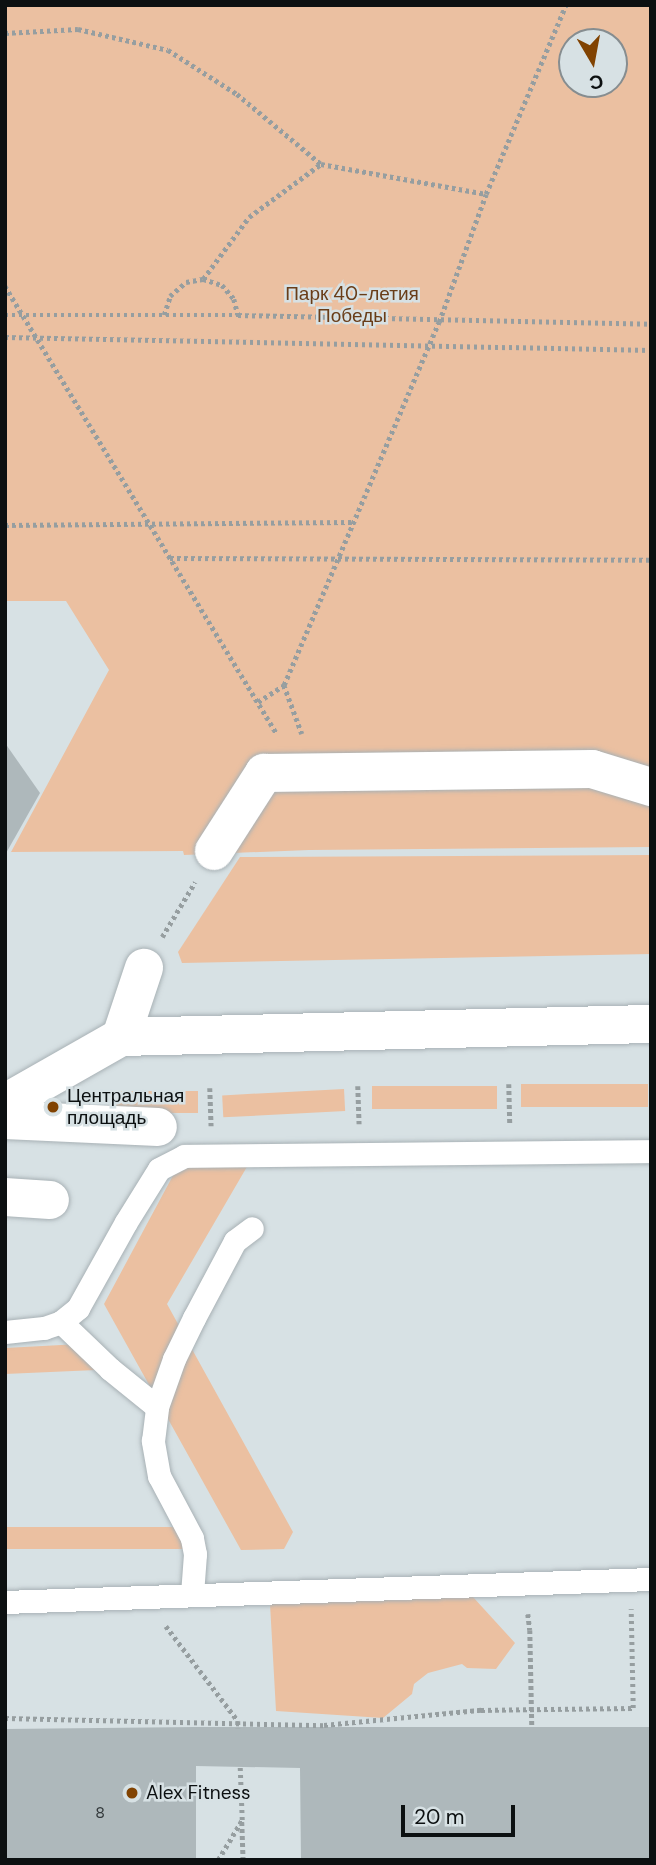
<!DOCTYPE html>
<meta charset="utf-8">
<style>
body{margin:0}
#map{position:relative;width:656px;height:1865px;overflow:hidden;background:#d7e1e4;font-family:"DM Sans",sans-serif}
div>[style]{position:absolute}
.green>*{inset:0;background:#ebc0a1;transform-origin:0 0}
.building>*{inset:0;background:#aeb8bb}
.path>*{height:4.5px;margin-top:-2.25px;transform-origin:0;background:repeating-linear-gradient(90deg,#969ea0 0 3.5px,transparent 0 7px)}
.roads{filter:drop-shadow(0 0 2px #a8b1b5) drop-shadow(0 0 2px #a8b1b5)}
.lane>*{height:23px;margin:-11.5px;padding:0 11.5px;transform-origin:11.5px;border-radius:11.5px;background:#fff}
.street>*{height:38px;margin:-19px;padding:0 19px;transform-origin:19px;border-radius:19px;background:#fff}
.path-bridge>*{height:4.5px;margin-top:-2.25px;transform-origin:0;background:repeating-linear-gradient(90deg,#969ea0 0 3.5px,transparent 0 7px)}
.dots>*{width:19px;height:19px;translate:-50% -50%;box-sizing:border-box;border:4px solid #d7e1e4;border-radius:50%}
span{translate:-50% -50%;white-space:nowrap;text-align:center;line-height:1.15;-webkit-text-stroke:5px #d7e1e4;paint-order:stroke}
.number-label{font-size:16px;color:#343a3c}
.number-label span{-webkit-text-stroke-width:0}
.park-label{font-size:19px;color:#693d18}
.poi-label{font-size:19px;color:#0c1011}
.left{translate:0 -50%;text-align:left}
.frame{position:absolute;inset:0;border:7px solid #0c1011;pointer-events:none}
.north{position:absolute;left:558px;top:28px;width:70px;height:70px;box-sizing:border-box;background:#d7e1e4;border:2px solid #868d90;border-radius:50%;rotate:170deg;font-size:19px;font-weight:700;line-height:28px;text-align:center;color:#0c1011}
.north::after{content:'';display:block;margin:auto;width:24px;height:32px;background:#814302;clip-path:polygon(50% 0,100% 100%,50% 72%,0 100%)}
.scale{position:absolute;left:401px;top:1805px;width:114px;height:32px;box-sizing:border-box;border:4px solid #0c1011;border-top:0;padding-left:9px;font-size:21px;line-height:24px;white-space:nowrap;color:#0c1011;-webkit-text-stroke:5px #d7e1e4;paint-order:stroke}
</style>
<div id="map">
<div class="green">
<i style="clip-path:polygon(evenodd,5px 5px,651px 5px,651px 847px,309px 850px,184px 855px,183px 851px,11px 852px,109px 670px,66px 601px,5px 601px,5px 5px,572px 42px,614px 42px,614px 84px,572px 84px,572px 42px)"></i>
<i style="clip-path:polygon(651px 855px,651px 954px,182px 963px,178px 952px,240px 857px)"></i>
<i style="left:648px;top:1084px;width:23px;height:127px;rotate:90deg"></i>
<i style="left:497px;top:1086px;width:23px;height:125px;rotate:90deg"></i>
<i style="left:344px;top:1089px;width:22px;height:122px;rotate:87deg"></i>
<i style="left:198px;top:1091px;width:22px;height:86px;rotate:90deg"></i>
<i style="clip-path:polygon(184px 1155px,248px 1165px,167px 1304px,293px 1532px,284px 1549px,241px 1550px,104px 1304px)"></i>
<i style="clip-path:polygon(80px 1344px,96px 1370px,5px 1374px,5px 1348px)"></i>
<i style="left:5px;top:1527px;width:179px;height:22px"></i>
<i style="clip-path:polygon(473px 1597px,515px 1643px,496px 1669px,467px 1668px,462px 1664px,428px 1673px,414px 1684px,412px 1694px,383px 1718px,276px 1711px,270px 1604px)"></i>
</div>
<div class="building">
<i style="clip-path:polygon(5px 743px,40px 793px,5px 855px)"></i>
<i style="clip-path:polygon(195px 1727px,651px 1727px,651px 1860px,301px 1860px,300px 1768px,196px 1766px,196px 1860px,5px 1860px,5px 1729px)"></i>
</div>
<div class="path">
<i style="left:5px;top:33px;width:73px;rotate:-3.1deg"></i>
<i style="left:78px;top:29px;width:92px;rotate:13.1deg"></i>
<i style="left:168px;top:50px;width:82px;rotate:32.5deg"></i>
<i style="left:237px;top:94px;width:109px;rotate:39.8deg"></i>
<i style="left:321px;top:164px;width:168px;rotate:10.3deg"></i>
<i style="left:203px;top:279px;width:77px;rotate:-53.4deg"></i>
<i style="left:249px;top:217px;width:89px;rotate:-36.4deg"></i>
<i style="left:5px;top:286px;width:524px;rotate:58.74deg"></i>
<i style="left:5px;top:315px;width:233px"></i>
<i style="left:238px;top:315px;width:413px;rotate:1.2deg"></i>
<i style="left:164px;top:315px;width:20px;rotate:-72deg"></i>
<i style="left:170px;top:296px;width:21px;rotate:-41deg"></i>
<i style="left:186px;top:282px;width:17px;rotate:-10deg"></i>
<i style="left:203px;top:279px;width:20px;rotate:18deg"></i>
<i style="left:222px;top:285px;width:18px;rotate:49deg"></i>
<i style="left:234px;top:299px;width:16px;rotate:76deg"></i>
<i style="left:5px;top:337px;width:646px;rotate:1.15deg"></i>
<i style="left:5px;top:525px;width:348px;rotate:-0.5deg"></i>
<i style="left:170px;top:558px;width:481px;rotate:0.2deg"></i>
<i style="left:284px;top:685px;width:52px;rotate:69.8deg"></i>
<i style="left:258px;top:702px;width:31px;rotate:-33deg"></i>
<i style="left:284px;top:685px;width:395px;rotate:-66.9deg"></i>
<i style="left:439px;top:322px;width:136px;rotate:-69.8deg"></i>
<i style="left:486px;top:194px;width:205px;rotate:-67.1deg"></i>
<i style="left:162px;top:937px;width:64px;rotate:-59deg"></i>
<i style="left:509px;top:1084px;width:40px;rotate:88.6deg"></i>
<i style="left:358px;top:1086px;width:38px;rotate:88deg"></i>
<i style="left:210px;top:1088px;width:38px;rotate:88deg"></i>
<i style="left:528px;top:1614px;width:16px;rotate:83deg"></i>
<i style="left:166px;top:1626px;width:119px;rotate:52.8deg"></i>
<i style="left:238px;top:1721px;width:7px;rotate:90deg"></i>
<i style="left:5px;top:1718px;width:319px;rotate:1.3deg"></i>
<i style="left:324px;top:1725px;width:158px;rotate:-5.5deg"></i>
<i style="left:481px;top:1710px;width:152px;rotate:-0.8deg"></i>
<i style="left:633px;top:1708px;width:99px;rotate:-91.2deg"></i>
<i style="left:242px;top:1822px;width:38px;rotate:88deg"></i>
<i style="left:218px;top:1860px;width:47px;rotate:-59deg"></i>
<i style="left:242px;top:1820px;width:53px;rotate:-92.2deg"></i>
</div>
<div class="roads">
<div class="lane">
<i style="left:61px;top:1322px;width:68px;rotate:43.8deg"></i>
<i style="left:110px;top:1369px;width:60px;rotate:39deg"></i>
<i style="left:5px;top:1332px;width:39px;rotate:-6deg"></i>
<i style="left:44px;top:1328px;width:18px;rotate:-19deg"></i>
<i style="left:61px;top:1322px;width:22px;rotate:-39deg"></i>
<i style="left:78px;top:1308px;width:98px;rotate:-60.8deg"></i>
<i style="left:126px;top:1222px;width:62px;rotate:-58.1deg"></i>
<i style="left:159px;top:1169px;width:28px;rotate:-27deg"></i>
<i style="left:184px;top:1156px;width:467px;rotate:-0.6deg"></i>
<i style="left:192px;top:1594px;width:40px;rotate:-85.7deg"></i>
<i style="left:195px;top:1554px;width:16px;rotate:-101deg"></i>
<i style="left:192px;top:1538px;width:70px;rotate:-118deg"></i>
<i style="left:159px;top:1476px;width:36px;rotate:-100deg"></i>
<i style="left:153px;top:1441px;width:34px;rotate:-83deg"></i>
<i style="left:157px;top:1407px;width:51px;rotate:-70.5deg"></i>
<i style="left:174px;top:1359px;width:46px;rotate:-64deg"></i>
<i style="left:194px;top:1318px;width:87px;rotate:-62deg"></i>
<i style="left:235px;top:1241px;width:21px;rotate:-37deg"></i>
<i style="left:5px;top:1602px;width:646px;rotate:-2.04deg"></i>
</div>
<div class="street">
<i style="left:214px;top:851px;width:93px;rotate:-57.3deg"></i>
<i style="left:264px;top:773px;width:328px;rotate:-0.7deg"></i>
<i style="left:592px;top:769px;width:62px;rotate:17deg"></i>
<i style="left:121px;top:1037px;width:73px;rotate:-71.6deg"></i>
<i style="left:5px;top:1103px;width:133px;rotate:-29.6deg"></i>
<i style="left:121px;top:1037px;width:530px;rotate:-1.41deg"></i>
<i style="left:5px;top:1120px;width:153px;rotate:2.6deg"></i>
<i style="left:5px;top:1197px;width:45px;rotate:3.8deg"></i>
</div>
</div>
<div class="path-bridge">
<i style="left:530px;top:1630px;width:97px;rotate:88.8deg"></i>
</div>
<div class="dots">
<i style="left:53px;top:1107px;background:#814302"></i>
<i style="left:132px;top:1793px;background:#814302"></i>
</div>
<div class="number-label">
<span style="left:100px;top:1813px">8</span>
</div>
<div class="park-label">
<span style="left:352px;top:305px">Парк 40-летия<br>Победы</span>
</div>
<div class="poi-label">
<span class="left" style="left:67px;top:1107px">Центральная<br>площадь</span>
<span class="left" style="left:146px;top:1793px">Alex Fitness</span>
</div>
<div class="frame"></div>
<div class="north">С</div>
<div class="scale">20 m</div>
</div>
